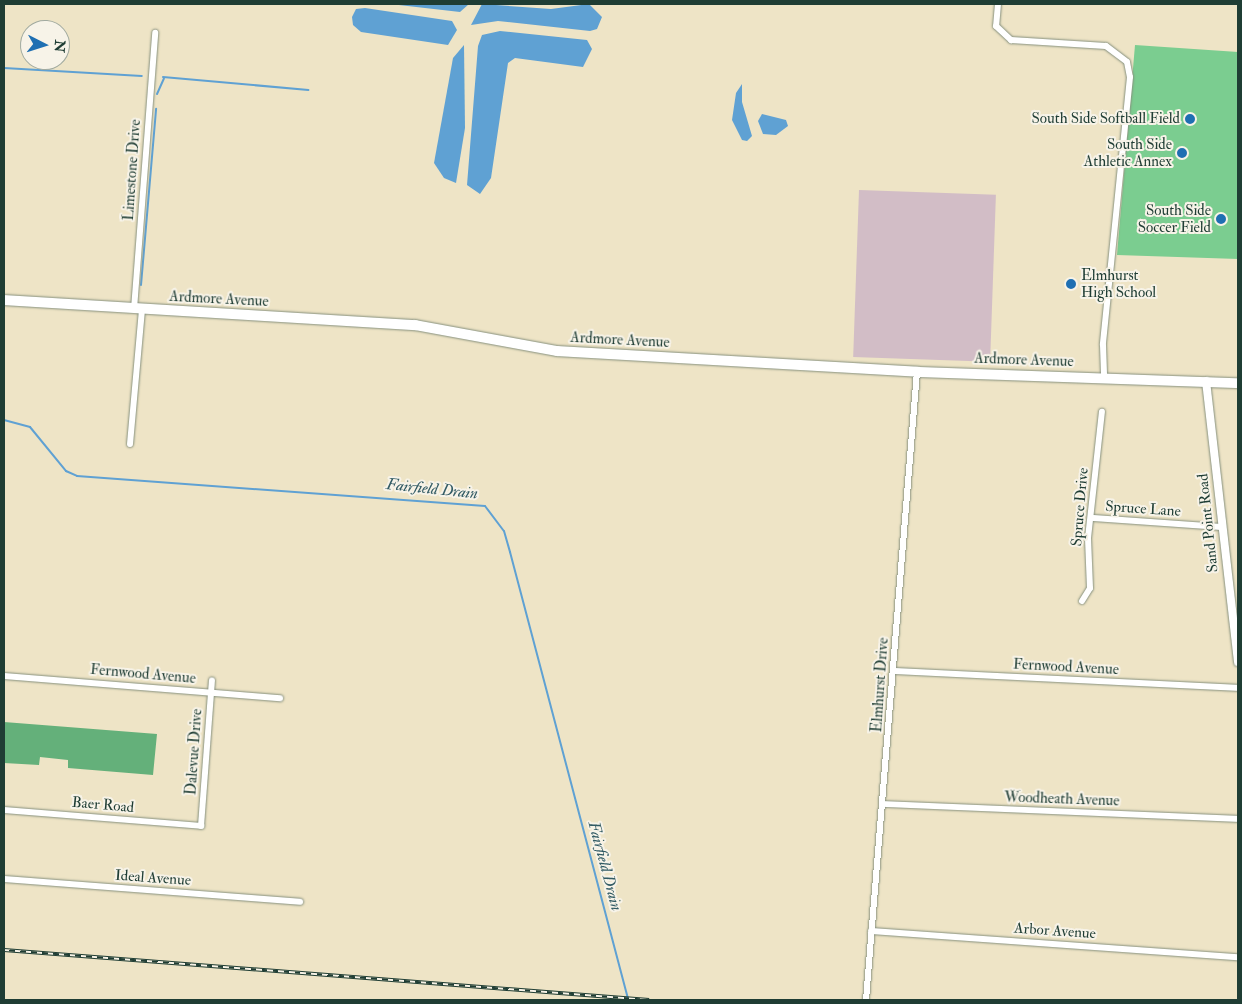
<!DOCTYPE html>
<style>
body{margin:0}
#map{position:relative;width:1242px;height:1004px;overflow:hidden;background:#eee4c6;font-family:"IM FELL Double Pica",serif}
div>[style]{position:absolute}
.industrial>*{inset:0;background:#d2bdc6;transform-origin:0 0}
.green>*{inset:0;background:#7bcd90}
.forest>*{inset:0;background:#64b07a}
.water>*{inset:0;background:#5fa1d3}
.stream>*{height:2px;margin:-1px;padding:0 1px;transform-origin:1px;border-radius:1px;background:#5fa1d3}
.roads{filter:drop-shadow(0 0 1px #86907d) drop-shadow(0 0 1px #86907d)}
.minor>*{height:6px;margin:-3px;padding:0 3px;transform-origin:3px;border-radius:3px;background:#fff}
.tertiary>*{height:8px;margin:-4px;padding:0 4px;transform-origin:4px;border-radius:4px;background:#fff}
.primary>*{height:10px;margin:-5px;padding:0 5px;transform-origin:5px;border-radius:5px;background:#fff}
.rail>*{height:4px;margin-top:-2px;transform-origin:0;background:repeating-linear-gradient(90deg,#f7f3e8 0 5.5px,#1f3d34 0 11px);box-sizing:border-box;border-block:1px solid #1f3d34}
.dots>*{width:14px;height:14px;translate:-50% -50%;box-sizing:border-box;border:2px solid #f7f3e8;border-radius:50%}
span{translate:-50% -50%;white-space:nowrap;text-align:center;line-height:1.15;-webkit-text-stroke:4px #f7f3e8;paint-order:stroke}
.poi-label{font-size:15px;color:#1f3d34}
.right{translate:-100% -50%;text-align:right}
.left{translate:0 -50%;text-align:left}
.street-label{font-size:15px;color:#1f3d34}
.water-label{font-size:16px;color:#325b64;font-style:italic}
.frame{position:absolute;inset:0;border:5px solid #1f3d34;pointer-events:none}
.north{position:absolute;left:20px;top:20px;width:50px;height:50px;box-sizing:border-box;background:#f7f3e8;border:1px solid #a1aaa0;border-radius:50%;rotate:95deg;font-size:14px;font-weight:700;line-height:20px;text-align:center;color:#1f3d34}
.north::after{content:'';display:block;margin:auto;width:18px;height:22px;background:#1f6fb2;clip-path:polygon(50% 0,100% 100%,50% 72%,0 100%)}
</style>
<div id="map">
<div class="industrial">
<i style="left:859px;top:190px;width:137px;height:167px;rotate:2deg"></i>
</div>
<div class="green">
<i style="clip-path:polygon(1135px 45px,1238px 52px,1238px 259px,1117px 255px)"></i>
</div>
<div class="forest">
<i style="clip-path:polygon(4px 722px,157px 734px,153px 775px,68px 768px,68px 760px,40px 757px,39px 765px,4px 763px)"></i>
</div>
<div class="water">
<i style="clip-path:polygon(390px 4px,469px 4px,460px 12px)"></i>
<i style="clip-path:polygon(482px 4px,551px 9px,589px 4px,602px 17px,597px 29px,590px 31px,498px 21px,471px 25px)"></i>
<i style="clip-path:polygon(365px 8px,452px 21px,457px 30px,448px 45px,361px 32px,353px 25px,352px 17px,356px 9px)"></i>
<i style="clip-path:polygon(500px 31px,587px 40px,592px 49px,583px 67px,515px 58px,508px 63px,491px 178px,480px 194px,467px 185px,478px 46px,482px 35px)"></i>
<i style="clip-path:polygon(464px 45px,465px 128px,456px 183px,444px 178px,434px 163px,453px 58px)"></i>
<i style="clip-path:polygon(742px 84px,742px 102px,752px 136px,747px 141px,742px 140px,732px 120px,736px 93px)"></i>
<i style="clip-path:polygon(762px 114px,786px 120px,788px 126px,776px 135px,763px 134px,758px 121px)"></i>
</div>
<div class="stream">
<i style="left:4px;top:68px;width:138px;rotate:3.3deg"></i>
<i style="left:163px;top:77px;width:146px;rotate:5.1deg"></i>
<i style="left:157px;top:94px;width:17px;rotate:-66deg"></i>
<i style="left:141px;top:285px;width:177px;rotate:-85.1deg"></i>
<i style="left:4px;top:420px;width:27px;rotate:15deg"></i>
<i style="left:30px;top:427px;width:57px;rotate:50.7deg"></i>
<i style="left:66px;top:471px;width:12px;rotate:24deg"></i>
<i style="left:77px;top:476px;width:409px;rotate:4.2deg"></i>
<i style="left:485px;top:506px;width:31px;rotate:53deg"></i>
<i style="left:504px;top:531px;width:22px;rotate:74deg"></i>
<i style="left:510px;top:552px;width:463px;rotate:75.2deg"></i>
</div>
<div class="roads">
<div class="minor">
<i style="left:998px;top:4px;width:22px;rotate:95deg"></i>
<i style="left:996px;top:26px;width:21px;rotate:43deg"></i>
<i style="left:1011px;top:40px;width:95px;rotate:3.6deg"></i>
<i style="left:1106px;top:46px;width:26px;rotate:37deg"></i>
<i style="left:1127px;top:62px;width:15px;rotate:79deg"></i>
<i style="left:1130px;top:77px;width:269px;rotate:95.8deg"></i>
<i style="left:1103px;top:345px;width:32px;rotate:88deg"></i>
<i style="left:134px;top:309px;width:277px;rotate:-85.6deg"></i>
<i style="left:130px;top:444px;width:135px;rotate:-84.9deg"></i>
<i style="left:1093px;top:518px;width:129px;rotate:4deg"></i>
<i style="left:1082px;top:601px;width:15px;rotate:-58deg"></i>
<i style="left:1090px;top:588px;width:50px;rotate:-92.3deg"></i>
<i style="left:1088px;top:538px;width:127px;rotate:-83.7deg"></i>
<i style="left:893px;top:671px;width:345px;rotate:2.8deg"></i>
<i style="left:4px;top:676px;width:277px;rotate:4.6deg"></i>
<i style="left:884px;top:804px;width:354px;rotate:2.4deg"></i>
<i style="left:4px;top:810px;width:198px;rotate:4.6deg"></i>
<i style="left:201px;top:826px;width:146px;rotate:-85.7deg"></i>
<i style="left:4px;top:879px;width:297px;rotate:4.4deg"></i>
<i style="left:871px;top:931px;width:368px;rotate:4.1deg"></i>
<i style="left:866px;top:1000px;width:630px;rotate:-85.36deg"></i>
</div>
<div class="tertiary">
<i style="left:1206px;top:381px;width:283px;rotate:83.5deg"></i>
</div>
<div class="primary">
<i style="left:4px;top:300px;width:412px;rotate:3.5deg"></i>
<i style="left:415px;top:325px;width:144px;rotate:10.4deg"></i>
<i style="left:557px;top:351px;width:361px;rotate:3.3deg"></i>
<i style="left:917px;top:372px;width:321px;rotate:2deg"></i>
</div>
</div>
<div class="rail">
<i style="left:4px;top:950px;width:647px;rotate:4.43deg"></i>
</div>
<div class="dots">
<i style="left:1190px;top:119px;background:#1f6fb2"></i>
<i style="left:1182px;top:153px;background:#1f6fb2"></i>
<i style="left:1221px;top:219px;background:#1f6fb2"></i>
<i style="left:1071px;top:284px;background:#1f6fb2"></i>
</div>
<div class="poi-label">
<span class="right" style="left:1180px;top:119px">South Side Softball Field</span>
<span class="right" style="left:1172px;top:153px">South Side<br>Athletic Annex</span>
<span class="right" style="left:1211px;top:219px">South Side<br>Soccer Field</span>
<span class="left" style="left:1081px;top:284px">Elmhurst<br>High School</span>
</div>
<div class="street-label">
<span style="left:132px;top:170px;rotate:-86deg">Limestone Drive</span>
<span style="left:219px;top:299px;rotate:3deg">Ardmore Avenue</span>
<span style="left:620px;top:340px;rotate:3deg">Ardmore Avenue</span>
<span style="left:1024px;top:360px;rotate:2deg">Ardmore Avenue</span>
<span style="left:1080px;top:507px;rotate:-85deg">Spruce Drive</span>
<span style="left:1143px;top:509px;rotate:4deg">Spruce Lane</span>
<span style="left:1208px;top:523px;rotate:-96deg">Sand Point Road</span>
<span style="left:1066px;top:667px;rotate:3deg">Fernwood Avenue</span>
<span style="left:143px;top:674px;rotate:5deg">Fernwood Avenue</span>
<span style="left:880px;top:685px;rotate:-86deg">Elmhurst Drive</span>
<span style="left:194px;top:752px;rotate:-86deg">Dalevue Drive</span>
<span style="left:1062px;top:799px;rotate:2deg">Woodheath Avenue</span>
<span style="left:103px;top:805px;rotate:5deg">Baer Road</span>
<span style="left:153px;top:878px;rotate:4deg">Ideal Avenue</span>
<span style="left:1055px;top:931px;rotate:4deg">Arbor Avenue</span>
</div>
<div class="water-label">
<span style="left:432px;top:489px;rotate:6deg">Fairfield Drain</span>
<span style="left:605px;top:866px;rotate:75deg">Fairfield Drain</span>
</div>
<div class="frame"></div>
<div class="north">N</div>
</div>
